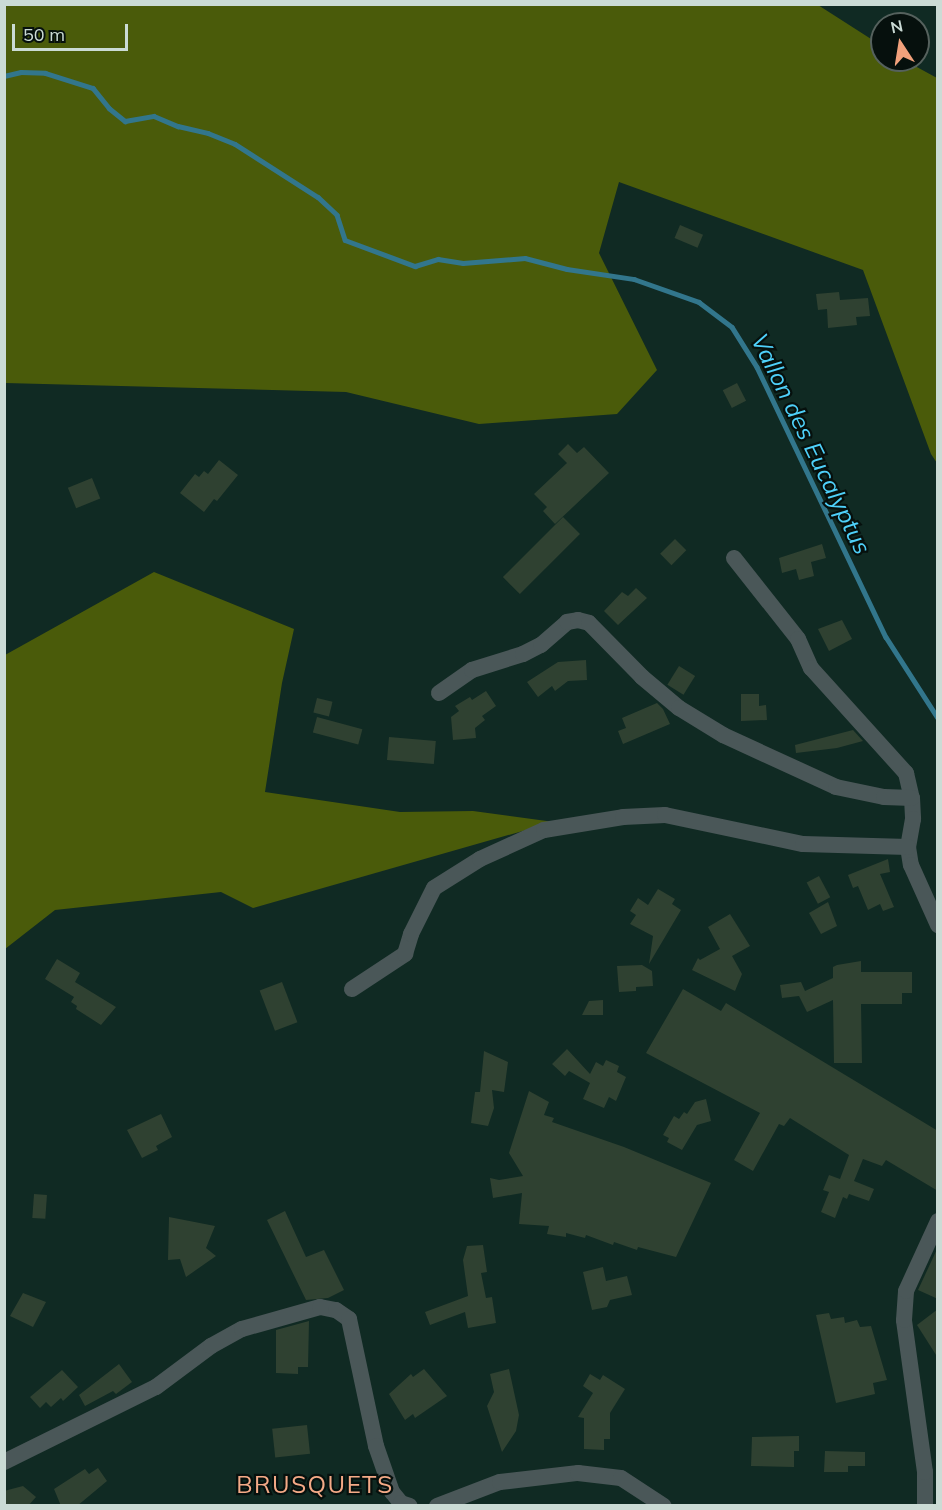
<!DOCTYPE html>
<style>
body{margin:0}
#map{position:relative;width:942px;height:1510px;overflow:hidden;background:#102a23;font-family:Mulish,sans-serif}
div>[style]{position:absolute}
.forest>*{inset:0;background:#4a5b0a}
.stream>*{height:4.5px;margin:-2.25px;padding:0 2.25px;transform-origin:2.25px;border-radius:2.25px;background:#32768c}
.building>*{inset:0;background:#2f4131;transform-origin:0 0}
.minor>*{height:16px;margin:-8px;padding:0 8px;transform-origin:8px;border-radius:8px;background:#4a5758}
span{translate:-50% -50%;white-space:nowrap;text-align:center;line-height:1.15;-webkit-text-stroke:4.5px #06100d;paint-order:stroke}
.water-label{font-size:24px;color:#4ed0f9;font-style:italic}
.neighbourhood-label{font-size:24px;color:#f4aa87;letter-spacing:1.5px}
.frame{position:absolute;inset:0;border:6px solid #cbdbd5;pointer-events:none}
.north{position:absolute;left:870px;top:12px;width:60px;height:60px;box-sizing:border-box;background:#06100d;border:2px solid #55615d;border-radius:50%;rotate:348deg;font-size:16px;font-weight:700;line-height:24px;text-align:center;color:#cbdbd5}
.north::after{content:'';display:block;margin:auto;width:21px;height:27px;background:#f1a17c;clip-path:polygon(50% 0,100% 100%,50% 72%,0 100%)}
.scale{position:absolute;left:12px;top:24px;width:116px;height:27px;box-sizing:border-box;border:3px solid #cbdbd5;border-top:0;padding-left:8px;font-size:18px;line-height:21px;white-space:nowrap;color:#cbdbd5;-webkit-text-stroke:4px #06100d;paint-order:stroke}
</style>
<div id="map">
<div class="forest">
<i style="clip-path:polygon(5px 4px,818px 5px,882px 46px,882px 60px,904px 60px,937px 78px,937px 463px,931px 454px,863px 270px,619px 182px,599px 253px,657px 370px,617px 414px,479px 424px,346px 392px,5px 383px)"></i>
<i style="clip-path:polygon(154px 572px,294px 629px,282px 683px,265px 792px,400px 812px,473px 811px,554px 822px,253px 908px,221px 892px,55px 910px,5px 949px,5px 655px)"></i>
</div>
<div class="stream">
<i style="left:4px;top:76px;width:17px;rotate:-13deg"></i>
<i style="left:21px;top:72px;width:24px;rotate:2deg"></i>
<i style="left:45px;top:73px;width:50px;rotate:17.4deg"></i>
<i style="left:93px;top:88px;width:26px;rotate:51deg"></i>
<i style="left:109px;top:108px;width:21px;rotate:39deg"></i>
<i style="left:125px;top:121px;width:29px;rotate:-10deg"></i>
<i style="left:154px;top:116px;width:26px;rotate:23deg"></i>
<i style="left:178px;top:126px;width:31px;rotate:13deg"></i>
<i style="left:208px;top:133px;width:29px;rotate:22deg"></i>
<i style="left:235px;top:144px;width:98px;rotate:32.6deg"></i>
<i style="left:318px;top:197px;width:26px;rotate:43deg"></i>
<i style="left:337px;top:215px;width:26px;rotate:72deg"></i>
<i style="left:345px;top:240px;width:75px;rotate:20.4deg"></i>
<i style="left:415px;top:266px;width:24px;rotate:-17deg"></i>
<i style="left:438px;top:259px;width:25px;rotate:9deg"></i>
<i style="left:463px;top:263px;width:62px;rotate:-4.6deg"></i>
<i style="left:525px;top:258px;width:43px;rotate:14.7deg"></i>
<i style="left:567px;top:269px;width:68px;rotate:8.5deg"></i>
<i style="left:634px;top:279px;width:69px;rotate:19.5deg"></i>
<i style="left:699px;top:302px;width:41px;rotate:37.1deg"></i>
<i style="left:732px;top:327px;width:47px;rotate:58deg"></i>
<i style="left:757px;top:367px;width:299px;rotate:64.5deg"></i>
<i style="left:886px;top:637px;width:96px;rotate:57.3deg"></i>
</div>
<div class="building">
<i style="left:680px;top:225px;width:25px;height:14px;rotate:23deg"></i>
<i style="clip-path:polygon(839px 292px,840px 300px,868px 298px,870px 316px,856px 317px,857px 325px,828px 328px,827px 309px,818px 310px,816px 294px)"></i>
<i style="left:737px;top:383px;width:20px;height:16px;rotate:63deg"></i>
<i style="clip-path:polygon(568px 444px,577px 453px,584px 447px,609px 473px,555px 524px,543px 511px,547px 507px,534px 494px,567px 463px,558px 454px)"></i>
<i style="clip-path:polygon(219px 460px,238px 475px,217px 501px,214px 499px,204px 512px,180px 493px,195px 474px,199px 477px,204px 471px,208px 474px)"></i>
<i style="left:92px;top:478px;width:22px;height:26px;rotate:68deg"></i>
<i style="left:563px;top:517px;width:24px;height:85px;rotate:45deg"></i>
<i style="left:675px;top:539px;width:16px;height:21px;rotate:45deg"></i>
<i style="clip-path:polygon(822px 544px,826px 558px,811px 562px,814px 576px,799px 580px,796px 569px,782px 573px,779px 558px)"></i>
<i style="clip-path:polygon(636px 588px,647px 598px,618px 625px,604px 611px,622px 592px,628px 596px)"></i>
<i style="clip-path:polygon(842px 620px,852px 639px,829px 651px,818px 629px)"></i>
<i style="clip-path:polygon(586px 660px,587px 680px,568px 681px,555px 691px,552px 686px,538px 697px,527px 682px,558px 662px)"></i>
<i style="left:679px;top:666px;width:19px;height:22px;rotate:32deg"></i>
<i style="clip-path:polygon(486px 691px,496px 706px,482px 716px,485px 720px,475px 728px,476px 738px,453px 740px,451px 717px,459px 711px,455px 706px,470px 697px,472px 700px)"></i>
<i style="clip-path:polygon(741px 694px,759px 694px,759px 706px,766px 705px,767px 720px,741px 721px)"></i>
<i style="left:317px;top:698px;width:16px;height:15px;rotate:14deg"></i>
<i style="clip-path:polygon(657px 703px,663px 709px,670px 724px,623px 744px,618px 731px,626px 728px,622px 718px)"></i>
<i style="left:317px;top:717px;width:47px;height:16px;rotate:15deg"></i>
<i style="clip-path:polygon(853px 730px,863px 741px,837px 748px,796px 753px,795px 745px)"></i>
<i style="left:389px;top:737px;width:47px;height:23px;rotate:5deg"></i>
<i style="clip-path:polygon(888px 859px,890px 872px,880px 874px,894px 907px,883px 911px,880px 904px,868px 910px,858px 886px,853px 888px,848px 875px)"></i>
<i style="left:819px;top:876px;width:24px;height:14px;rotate:62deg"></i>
<i style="clip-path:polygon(658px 889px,675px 899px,672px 904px,681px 910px,649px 964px,653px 936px,630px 924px,636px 915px,630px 911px,638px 898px,648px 905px)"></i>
<i style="clip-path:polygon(828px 902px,837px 926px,821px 934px,809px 913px)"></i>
<i style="clip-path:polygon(730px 914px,750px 946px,732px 956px,742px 974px,735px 991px,692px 970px,698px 958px,700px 960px,720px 949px,708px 927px)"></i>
<i style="clip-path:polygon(57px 959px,80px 973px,75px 982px,116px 1007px,101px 1025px,76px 1009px,77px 1006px,71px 1002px,74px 997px,45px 979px)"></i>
<i style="clip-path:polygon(861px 961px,861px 972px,912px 972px,912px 993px,902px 993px,902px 1004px,861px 1004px,862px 1063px,834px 1063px,833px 1000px,807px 1012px,799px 996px,782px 998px,780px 985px,801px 982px,805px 991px,833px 978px,833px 967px,837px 965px)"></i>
<i style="clip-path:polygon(642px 965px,652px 971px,653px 986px,636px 987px,636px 991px,619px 992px,617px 966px)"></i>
<i style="left:282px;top:982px;width:43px;height:24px;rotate:69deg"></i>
<i style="clip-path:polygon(683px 989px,721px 1011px,726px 1003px,938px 1131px,938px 1191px,886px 1160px,882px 1166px,863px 1159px,854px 1181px,874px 1189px,869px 1201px,849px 1194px,847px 1199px,843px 1197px,835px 1218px,821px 1212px,829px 1192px,823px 1190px,829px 1175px,840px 1179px,849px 1155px,790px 1118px,784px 1126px,779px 1124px,753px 1171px,734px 1160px,760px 1113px,646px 1053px)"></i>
<i style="clip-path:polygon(603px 1000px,603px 1015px,582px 1015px,589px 1001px)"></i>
<i style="clip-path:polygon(567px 1049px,590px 1074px,596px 1062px,603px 1066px,606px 1060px,619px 1066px,617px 1072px,626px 1077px,616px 1101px,609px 1097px,604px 1108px,583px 1099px,590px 1083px,569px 1071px,565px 1076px,552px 1064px)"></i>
<i style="clip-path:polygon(484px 1051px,508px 1062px,504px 1092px,492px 1090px,494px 1108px,488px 1126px,471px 1123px,475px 1092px,480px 1092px)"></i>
<i style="clip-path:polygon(529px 1091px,549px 1102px,544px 1115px,554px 1118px,552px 1122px,624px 1147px,711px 1183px,676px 1257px,638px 1247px,637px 1250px,614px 1242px,613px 1245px,586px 1235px,585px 1238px,566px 1233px,566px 1237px,547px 1234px,549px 1226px,519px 1224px,522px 1193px,493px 1198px,490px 1178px,499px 1180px,523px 1176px,509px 1153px)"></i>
<i style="clip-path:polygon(706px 1099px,711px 1121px,697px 1125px,682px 1150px,667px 1142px,669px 1138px,663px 1135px,674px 1116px,679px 1119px,684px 1112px,687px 1114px,695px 1102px)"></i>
<i style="clip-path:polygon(161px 1114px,172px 1137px,156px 1146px,158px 1150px,142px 1158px,127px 1130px)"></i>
<i style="left:34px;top:1194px;width:13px;height:24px;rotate:4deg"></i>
<i style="clip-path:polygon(285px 1211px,306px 1257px,324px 1250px,344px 1290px,328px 1298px,306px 1300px,267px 1220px)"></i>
<i style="clip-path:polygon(169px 1217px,215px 1226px,206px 1248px,216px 1256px,186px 1277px,180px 1259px,168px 1260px)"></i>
<i style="clip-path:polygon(483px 1245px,487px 1272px,481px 1273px,486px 1298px,492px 1297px,496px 1323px,468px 1328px,465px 1312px,430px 1325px,425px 1312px,468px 1296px,463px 1260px,467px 1246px)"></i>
<i style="clip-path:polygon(938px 1247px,938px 1299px,918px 1290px)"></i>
<i style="clip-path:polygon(603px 1267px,606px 1281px,627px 1276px,632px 1295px,610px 1300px,607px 1307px,592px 1310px,583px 1272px)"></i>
<i style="clip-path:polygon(23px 1293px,46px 1302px,33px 1327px,10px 1316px)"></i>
<i style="clip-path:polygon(938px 1309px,938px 1358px,917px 1325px)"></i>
<i style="clip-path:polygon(829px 1313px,831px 1319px,844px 1317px,845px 1323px,857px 1320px,860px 1327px,871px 1326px,887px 1380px,873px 1383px,875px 1394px,836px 1403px,816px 1315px)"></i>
<i style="clip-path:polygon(309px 1321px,308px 1367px,298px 1367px,298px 1374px,276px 1373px,276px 1330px)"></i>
<i style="clip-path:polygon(119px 1364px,132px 1382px,116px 1394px,113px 1391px,85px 1406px,79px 1395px)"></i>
<i style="clip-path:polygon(424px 1369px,447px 1396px,415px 1418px,413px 1414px,405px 1420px,389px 1394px,411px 1374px,413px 1377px)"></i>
<i style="clip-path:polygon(509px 1369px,519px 1415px,516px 1431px,502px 1452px,487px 1406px,494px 1392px,490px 1374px)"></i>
<i style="clip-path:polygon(62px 1370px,78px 1387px,63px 1401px,61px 1398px,51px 1407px,46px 1402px,40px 1408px,30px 1397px)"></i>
<i style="clip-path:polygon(590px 1374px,600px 1380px,603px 1375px,625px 1389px,610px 1413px,610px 1439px,604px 1439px,604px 1450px,584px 1449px,584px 1418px,578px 1417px,593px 1393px,583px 1386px)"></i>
<i style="left:307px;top:1425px;width:29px;height:35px;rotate:84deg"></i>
<i style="clip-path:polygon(799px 1436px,799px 1451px,794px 1451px,794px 1467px,751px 1466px,752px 1437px)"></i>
<i style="clip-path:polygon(825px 1451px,865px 1452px,865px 1466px,848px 1466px,848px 1472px,824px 1472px)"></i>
<i style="clip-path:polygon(98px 1468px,107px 1481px,77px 1506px,61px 1506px,54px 1489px,85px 1469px,89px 1474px)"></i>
<i style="clip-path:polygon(23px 1486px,36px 1497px,28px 1506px,4px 1506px,4px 1491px)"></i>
</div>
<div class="minor">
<i style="left:734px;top:558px;width:103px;rotate:51.7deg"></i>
<i style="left:798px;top:639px;width:32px;rotate:66deg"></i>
<i style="left:811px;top:668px;width:142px;rotate:47.9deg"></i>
<i style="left:906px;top:773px;width:26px;rotate:77deg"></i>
<i style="left:912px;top:798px;width:21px;rotate:87deg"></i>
<i style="left:913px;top:819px;width:28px;rotate:100deg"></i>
<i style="left:908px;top:847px;width:18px;rotate:81deg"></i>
<i style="left:911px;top:865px;width:66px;rotate:65.8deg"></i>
<i style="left:439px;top:693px;width:40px;rotate:-34.9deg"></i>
<i style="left:472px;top:670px;width:53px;rotate:-17.4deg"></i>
<i style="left:523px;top:654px;width:20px;rotate:-27deg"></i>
<i style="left:541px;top:645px;width:35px;rotate:-41deg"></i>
<i style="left:567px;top:622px;width:11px;rotate:-10deg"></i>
<i style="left:578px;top:620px;width:11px;rotate:15deg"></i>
<i style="left:589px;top:623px;width:76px;rotate:45.5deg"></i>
<i style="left:642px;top:677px;width:48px;rotate:40deg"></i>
<i style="left:679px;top:708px;width:52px;rotate:31.5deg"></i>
<i style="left:723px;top:735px;width:124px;rotate:24.7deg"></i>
<i style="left:836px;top:787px;width:49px;rotate:11.8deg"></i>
<i style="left:884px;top:797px;width:28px;rotate:2deg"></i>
<i style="left:352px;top:989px;width:64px;rotate:-33.4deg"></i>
<i style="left:405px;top:954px;width:21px;rotate:-73deg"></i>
<i style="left:411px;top:934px;width:51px;rotate:-63.4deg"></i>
<i style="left:434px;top:888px;width:54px;rotate:-32.2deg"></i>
<i style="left:480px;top:859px;width:70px;rotate:-24.4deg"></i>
<i style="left:544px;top:830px;width:80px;rotate:-9.3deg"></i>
<i style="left:623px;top:817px;width:42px;rotate:-2.7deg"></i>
<i style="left:665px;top:815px;width:141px;rotate:11.9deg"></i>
<i style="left:803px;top:844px;width:105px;rotate:1.6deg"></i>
<i style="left:4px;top:1462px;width:169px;rotate:-26.3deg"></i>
<i style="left:156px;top:1387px;width:69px;rotate:-36.7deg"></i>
<i style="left:211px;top:1346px;width:35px;rotate:-29deg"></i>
<i style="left:242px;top:1329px;width:81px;rotate:-15.8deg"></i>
<i style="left:320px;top:1307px;width:16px;rotate:11deg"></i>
<i style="left:336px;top:1310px;width:16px;rotate:35deg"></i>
<i style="left:349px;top:1319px;width:130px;rotate:78deg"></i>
<i style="left:376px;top:1446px;width:49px;rotate:70.8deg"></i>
<i style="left:392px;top:1492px;width:14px;rotate:51deg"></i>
<i style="left:401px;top:1503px;width:9px;rotate:18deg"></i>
<i style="left:437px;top:1506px;width:67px;rotate:-20.9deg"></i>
<i style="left:500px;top:1482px;width:79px;rotate:-6.6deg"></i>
<i style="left:578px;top:1473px;width:43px;rotate:6.6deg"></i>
<i style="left:621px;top:1478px;width:51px;rotate:33.1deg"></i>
<i style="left:925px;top:1506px;width:34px;rotate:-90deg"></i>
<i style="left:925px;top:1472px;width:153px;rotate:-97.9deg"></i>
<i style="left:904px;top:1320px;width:29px;rotate:-86deg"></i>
<i style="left:906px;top:1291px;width:77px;rotate:-65.4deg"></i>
</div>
<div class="water-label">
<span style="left:811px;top:444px;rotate:64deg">Vallon des Eucalyptus</span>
</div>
<div class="neighbourhood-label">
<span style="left:315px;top:1485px">BRUSQUETS</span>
</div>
<div class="frame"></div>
<div class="north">N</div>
<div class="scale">50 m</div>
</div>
